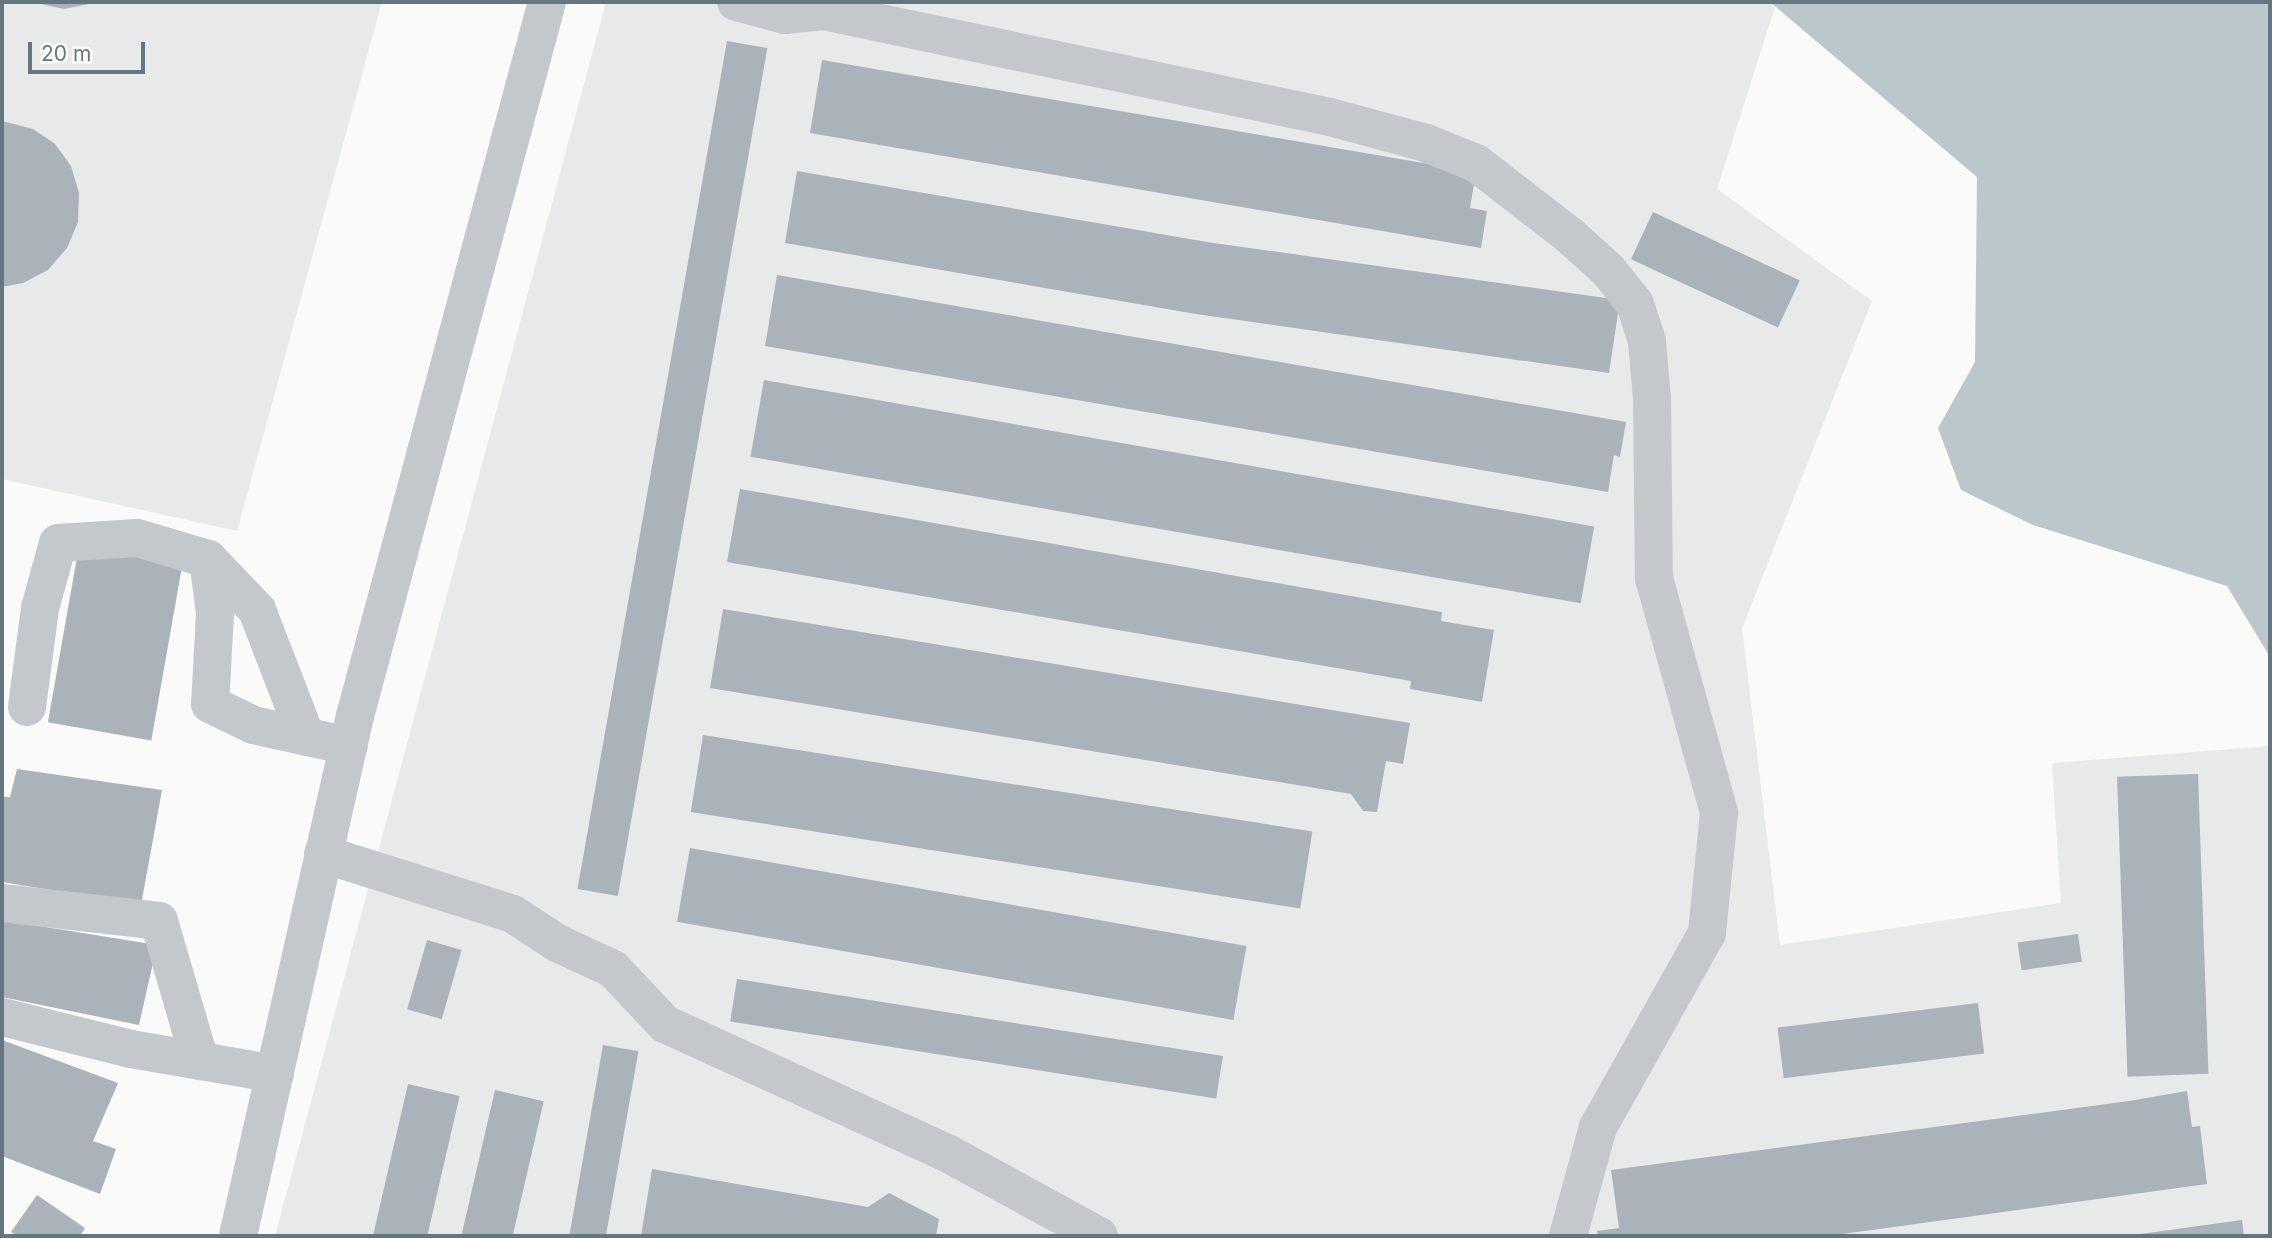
<!DOCTYPE html>
<style>
body{margin:0}
#map{position:relative;width:2272px;height:1238px;overflow:hidden;background:#fafaf8;font-family:Inter,sans-serif}
div>[style]{position:absolute}
.built>*{inset:0;background:#e8e9e9}
.water>*{inset:0;background:#bbc7cb}
.building>*{inset:0;background:#aab3b9;transform-origin:0 0}
.minor>*{height:38px;margin:-19px;padding:0 19px;transform-origin:19px;border-radius:19px;background:#c3c8cc}
span{translate:-50% -50%;white-space:nowrap;text-align:center;line-height:1.15;-webkit-text-stroke:7px #fff;paint-order:stroke}
.frame{position:absolute;inset:0;border:4px solid #657683;pointer-events:none}
.scale{position:absolute;left:28px;top:42px;width:117px;height:32px;box-sizing:border-box;border:4px solid #657683;border-top:0;padding-left:9px;font-size:21px;line-height:24px;white-space:nowrap;color:#657683;-webkit-text-stroke:5px #fff;paint-order:stroke}
</style>
<div id="map">
<div class="built">
<i style="clip-path:polygon(2px 2px,382px 2px,237px 531px,2px 479px)"></i>
<i style="clip-path:polygon(606px 2px,1770px 2px,1775px 7px,1717px 189px,1872px 301px,1742px 628px,1780px 945px,2061px 903px,2052px 763px,2270px 746px,2270px 1236px,275px 1236px)"></i>
</div>
<div class="water">
<i style="clip-path:polygon(1770px 2px,2270px 2px,2270px 657px,2227px 586px,2033px 525px,1961px 490px,1938px 428px,1975px 362px,1977px 177px)"></i>
</div>
<div class="building">
<i style="clip-path:polygon(32px 2px,99px 2px,64px 9px)"></i>
<i style="left:727px;top:41px;width:41px;height:861px;rotate:10deg"></i>
<i style="clip-path:polygon(822px 60px,1476px 172px,1470px 208px,1487px 211px,1481px 248px,810px 133px)"></i>
<i style="clip-path:polygon(2px 121px,33px 129px,55px 144px,71px 166px,79px 193px,78px 222px,67px 248px,48px 270px,23px 283px,2px 287px)"></i>
<i style="clip-path:polygon(797px 171px,1207px 242px,1620px 300px,1609px 373px,1196px 314px,785px 243px)"></i>
<i style="left:1653px;top:212px;width:162px;height:52px;rotate:25deg"></i>
<i style="clip-path:polygon(777px 275px,1626px 422px,1620px 457px,1614px 455px,1608px 492px,765px 346px)"></i>
<i style="left:764px;top:380px;width:843px;height:78px;rotate:10deg"></i>
<i style="clip-path:polygon(740px 489px,1442px 612px,1441px 621px,1494px 630px,1482px 702px,1410px 689px,1411px 681px,727px 562px)"></i>
<i style="left:79px;top:546px;width:105px;height:179px;rotate:10deg"></i>
<i style="clip-path:polygon(723px 609px,1410px 723px,1403px 764px,1386px 761px,1377px 812px,1363px 811px,1351px 794px,710px 688px)"></i>
<i style="left:703px;top:735px;width:617px;height:78px;rotate:9deg"></i>
<i style="clip-path:polygon(17px 769px,162px 790px,141px 905px,2px 882px,2px 797px,10px 797px)"></i>
<i style="left:2198px;top:774px;width:300px;height:81px;rotate:88deg"></i>
<i style="left:690px;top:848px;width:565px;height:75px;rotate:10deg"></i>
<i style="clip-path:polygon(2px 920px,157px 945px,139px 1025px,2px 997px)"></i>
<i style="left:2078px;top:934px;width:28px;height:61px;rotate:82deg"></i>
<i style="left:427px;top:940px;width:36px;height:72px;rotate:16deg"></i>
<i style="left:737px;top:979px;width:492px;height:43px;rotate:9deg"></i>
<i style="left:1978px;top:1003px;width:51px;height:202px;rotate:83deg"></i>
<i style="clip-path:polygon(2px 1040px,118px 1083px,93px 1141px,116px 1149px,100px 1194px,2px 1156px)"></i>
<i style="left:603px;top:1045px;width:36px;height:195px;rotate:10deg"></i>
<i style="left:408px;top:1084px;width:53px;height:156px;rotate:13deg"></i>
<i style="left:495px;top:1090px;width:50px;height:150px;rotate:13deg"></i>
<i style="clip-path:polygon(2187px 1091px,2192px 1127px,2200px 1126px,2207px 1184px,1828px 1236px,1598px 1236px,1597px 1231px,1619px 1228px,1611px 1170px,2129px 1101px)"></i>
<i style="clip-path:polygon(652px 1169px,868px 1207px,889px 1193px,939px 1219px,936px 1236px,641px 1236px)"></i>
<i style="clip-path:polygon(37px 1195px,85px 1228px,80px 1236px,17px 1236px,11px 1232px)"></i>
<i style="clip-path:polygon(2242px 1220px,2244px 1236px,2133px 1236px,2133px 1235px)"></i>
</div>
<div class="minor">
<i style="left:736px;top:2px;width:51px;rotate:14.9deg"></i>
<i style="left:785px;top:15px;width:38px;rotate:-6deg"></i>
<i style="left:823px;top:11px;width:518px;rotate:11.81deg"></i>
<i style="left:1330px;top:117px;width:99px;rotate:15.2deg"></i>
<i style="left:1426px;top:143px;width:54px;rotate:21.8deg"></i>
<i style="left:1476px;top:163px;width:118px;rotate:37.7deg"></i>
<i style="left:1569px;top:235px;width:52px;rotate:41.9deg"></i>
<i style="left:1608px;top:270px;width:43px;rotate:51.5deg"></i>
<i style="left:1635px;top:304px;width:39px;rotate:72deg"></i>
<i style="left:1647px;top:341px;width:58px;rotate:85.1deg"></i>
<i style="left:1652px;top:399px;width:179px;rotate:89.4deg"></i>
<i style="left:1654px;top:578px;width:244px;rotate:74.5deg"></i>
<i style="left:1719px;top:813px;width:121px;rotate:95.7deg"></i>
<i style="left:1707px;top:933px;width:223px;rotate:119.3deg"></i>
<i style="left:1598px;top:1127px;width:113px;rotate:105.4deg"></i>
<i style="left:208px;top:559px;width:71px;rotate:46.1deg"></i>
<i style="left:257px;top:610px;width:136px;rotate:68.9deg"></i>
<i style="left:27px;top:707px;width:100px;rotate:-82.5deg"></i>
<i style="left:40px;top:608px;width:67px;rotate:-74.5deg"></i>
<i style="left:58px;top:543px;width:79px;rotate:-3.6deg"></i>
<i style="left:137px;top:538px;width:74px;rotate:16.5deg"></i>
<i style="left:208px;top:559px;width:54px;rotate:82.6deg"></i>
<i style="left:215px;top:613px;width:91px;rotate:93.1deg"></i>
<i style="left:210px;top:704px;width:48px;rotate:26deg"></i>
<i style="left:253px;top:725px;width:98px;rotate:12.3deg"></i>
<i style="left:323px;top:854px;width:199px;rotate:17.5deg"></i>
<i style="left:513px;top:914px;width:53px;rotate:33.4deg"></i>
<i style="left:557px;top:943px;width:62px;rotate:24.9deg"></i>
<i style="left:613px;top:969px;width:76px;rotate:46.6deg"></i>
<i style="left:665px;top:1024px;width:310px;rotate:24.6deg"></i>
<i style="left:947px;top:1153px;width:173px;rotate:28.6deg"></i>
<i style="left:2px;top:903px;width:158px;rotate:6.5deg"></i>
<i style="left:159px;top:921px;width:146px;rotate:73.7deg"></i>
<i style="left:2px;top:1017px;width:133px;rotate:13.9deg"></i>
<i style="left:131px;top:1049px;width:146px;rotate:9.8deg"></i>
<i style="left:238px;top:1236px;width:533px;rotate:-77.32deg"></i>
<i style="left:355px;top:716px;width:739px;rotate:-74.95deg"></i>
</div>
<div class="frame"></div>
<div class="scale">20 m</div>
</div>
